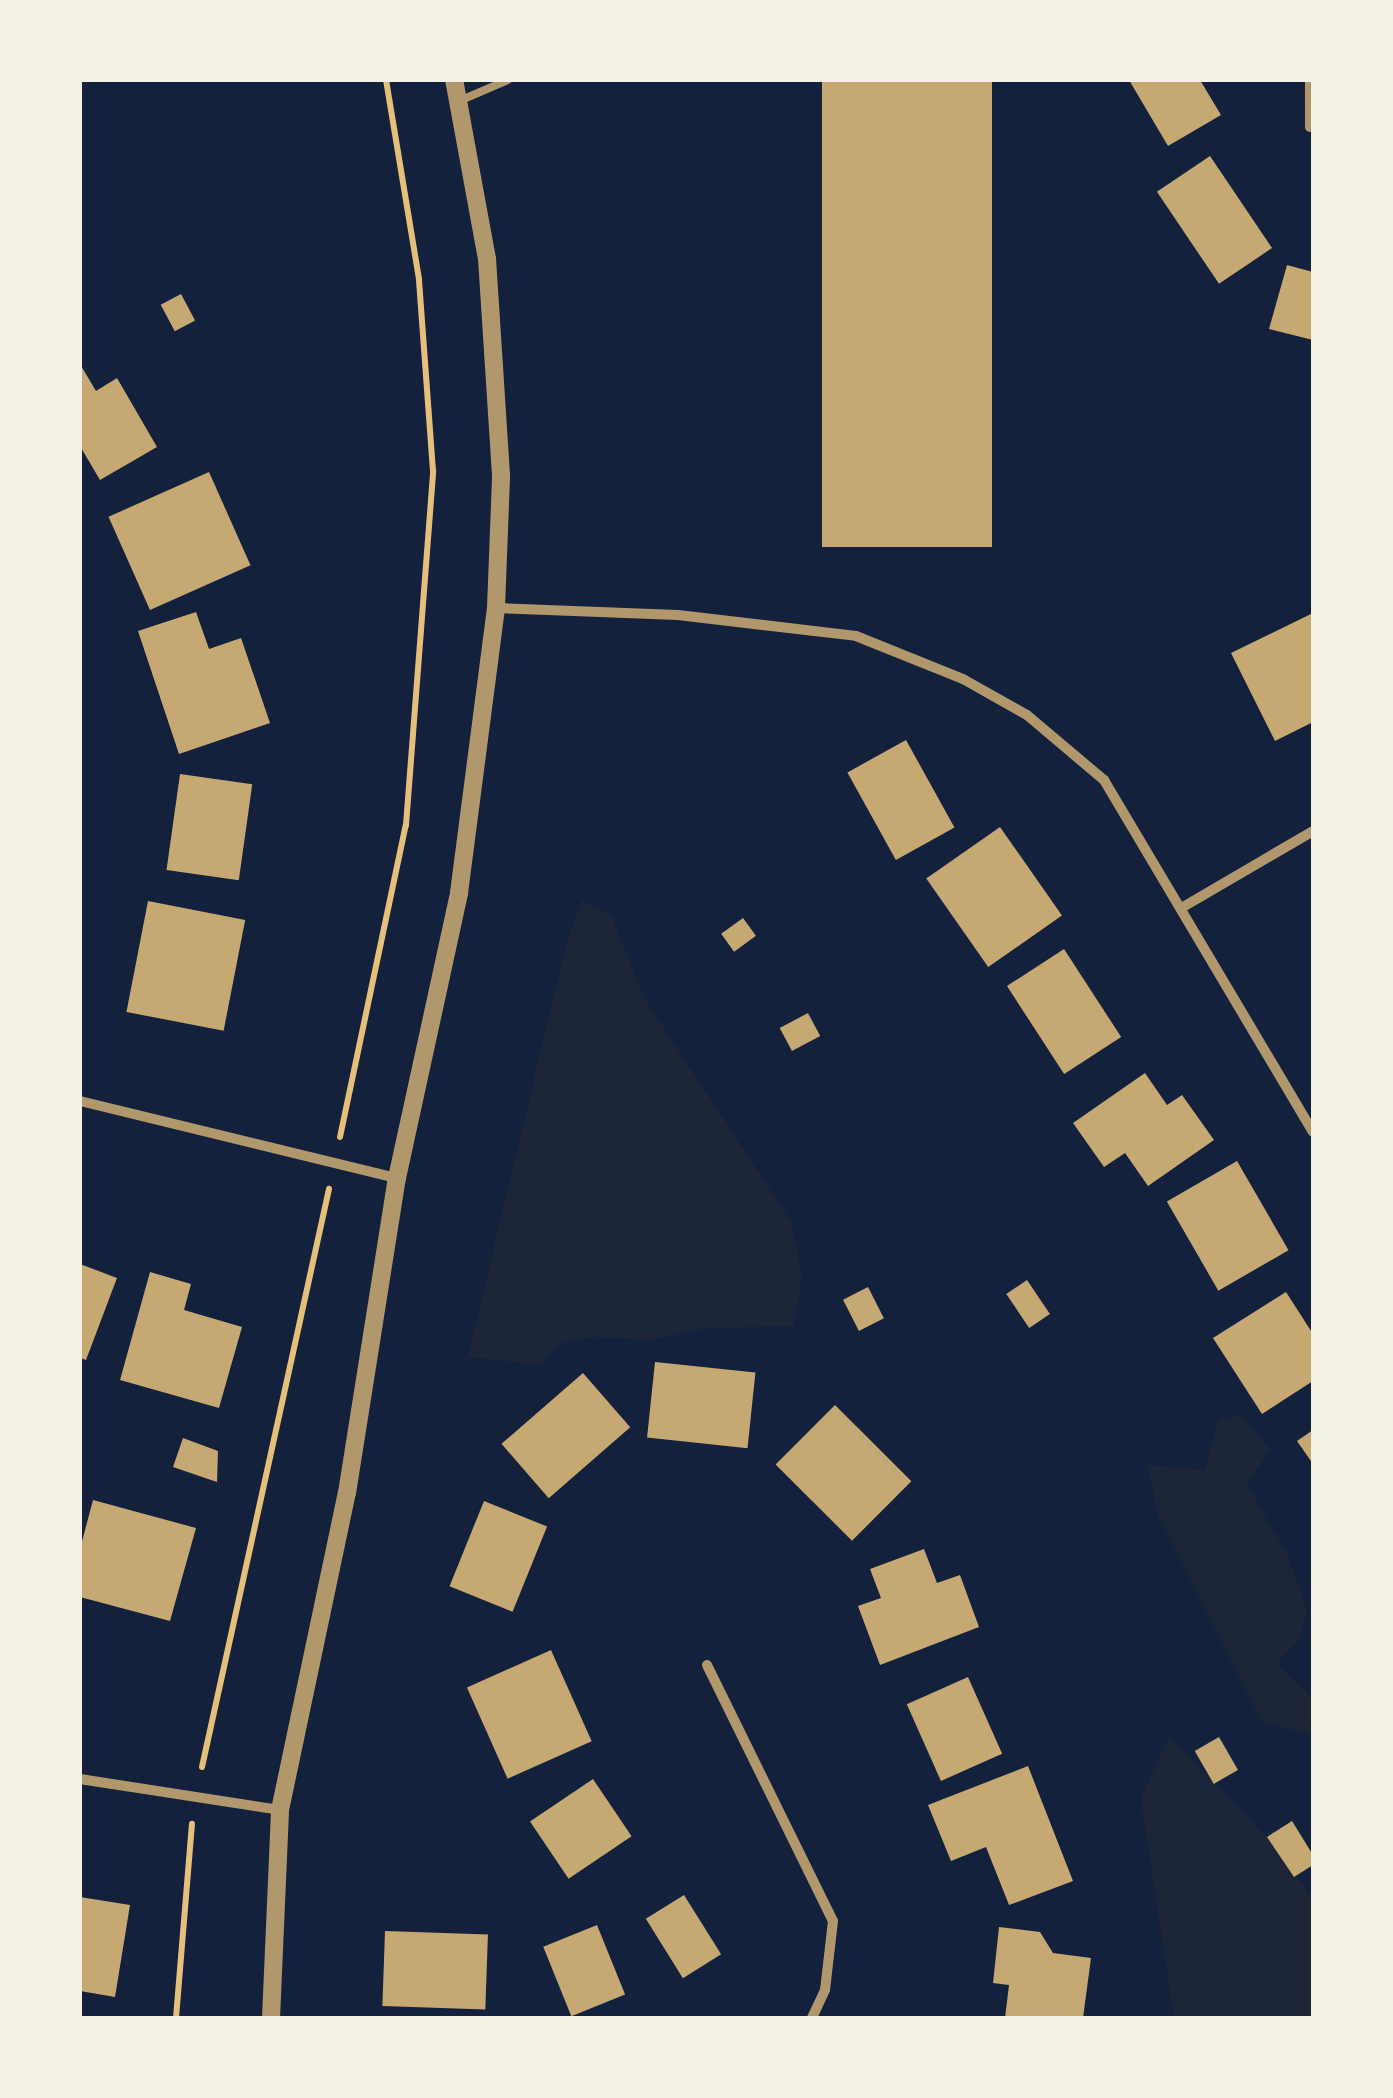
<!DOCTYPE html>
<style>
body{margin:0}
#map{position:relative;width:1393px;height:2098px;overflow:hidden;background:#14213d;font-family:"Noto Sans",sans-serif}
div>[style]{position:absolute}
.green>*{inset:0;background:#1d2539}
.building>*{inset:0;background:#c6a872;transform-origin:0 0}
.path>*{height:6px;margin:-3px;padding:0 3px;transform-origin:3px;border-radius:3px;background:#e5c07b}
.service>*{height:8px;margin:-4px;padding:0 4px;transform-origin:4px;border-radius:4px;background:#b1986c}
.minor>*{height:10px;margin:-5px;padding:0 5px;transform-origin:5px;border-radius:5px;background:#b1986c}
.tertiary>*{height:18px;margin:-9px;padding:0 9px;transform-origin:9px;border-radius:9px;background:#b1986c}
span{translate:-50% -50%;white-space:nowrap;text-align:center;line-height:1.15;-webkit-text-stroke:8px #f6f1e7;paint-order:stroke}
.frame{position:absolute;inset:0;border:82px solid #f6f1e7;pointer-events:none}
</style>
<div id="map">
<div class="green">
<i style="clip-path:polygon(582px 900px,610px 914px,646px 1001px,792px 1223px,802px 1278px,794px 1326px,706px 1328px,652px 1340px,593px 1337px,562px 1342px,540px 1365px,469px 1357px,464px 1373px,567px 941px)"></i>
<i style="clip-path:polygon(1241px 1415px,1270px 1449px,1247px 1485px,1286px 1552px,1307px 1610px,1300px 1638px,1277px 1663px,1313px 1699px,1310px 1734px,1262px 1722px,1158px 1515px,1147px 1465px,1205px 1470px,1218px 1421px)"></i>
<i style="clip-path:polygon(1169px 1736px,1267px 1837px,1313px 1898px,1313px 2018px,1174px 2018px,1141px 1799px)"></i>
</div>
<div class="building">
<i style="left:822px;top:80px;width:170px;height:467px"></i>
<i style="clip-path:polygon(1129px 80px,1200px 80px,1221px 115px,1168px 146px)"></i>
<i style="left:1210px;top:156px;width:111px;height:64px;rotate:56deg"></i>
<i style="clip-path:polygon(1287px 265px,1313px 272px,1313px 340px,1269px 329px)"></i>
<i style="left:181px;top:294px;width:30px;height:23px;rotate:62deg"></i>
<i style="clip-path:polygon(80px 364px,96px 391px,117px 378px,157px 447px,100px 480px,80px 446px)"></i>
<i style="left:209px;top:472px;width:102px;height:110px;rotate:66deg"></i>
<i style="clip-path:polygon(196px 612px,209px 649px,241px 638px,270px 723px,179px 754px,138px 631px)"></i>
<i style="clip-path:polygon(1313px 613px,1313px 722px,1275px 741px,1231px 653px)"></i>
<i style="left:906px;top:740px;width:100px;height:67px;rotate:61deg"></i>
<i style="left:180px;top:774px;width:73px;height:97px;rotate:8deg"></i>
<i style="left:1000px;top:827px;width:108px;height:90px;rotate:55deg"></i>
<i style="left:148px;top:901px;width:99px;height:113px;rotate:11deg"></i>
<i style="left:743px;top:918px;width:22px;height:27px;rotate:54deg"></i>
<i style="left:1064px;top:949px;width:105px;height:68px;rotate:57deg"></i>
<i style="left:808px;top:1013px;width:26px;height:32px;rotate:62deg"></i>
<i style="clip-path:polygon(1145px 1073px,1167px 1105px,1182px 1095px,1214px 1140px,1148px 1186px,1125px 1153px,1104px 1167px,1073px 1123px)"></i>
<i style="left:1237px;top:1161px;width:103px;height:81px;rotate:60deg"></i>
<i style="clip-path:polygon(80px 1264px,117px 1278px,86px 1360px,80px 1358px)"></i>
<i style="clip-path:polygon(150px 1272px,191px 1284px,184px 1310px,242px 1327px,219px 1408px,120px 1380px)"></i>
<i style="left:1027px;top:1280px;width:41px;height:25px;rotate:56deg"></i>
<i style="left:868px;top:1287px;width:35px;height:28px;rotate:63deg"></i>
<i style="clip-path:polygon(1286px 1292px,1313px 1334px,1313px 1381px,1262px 1414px,1213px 1338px)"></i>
<i style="left:655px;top:1362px;width:101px;height:76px;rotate:6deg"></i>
<i style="left:583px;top:1373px;width:72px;height:108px;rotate:49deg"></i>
<i style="left:835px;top:1405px;width:108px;height:84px;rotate:45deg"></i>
<i style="clip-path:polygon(1313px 1430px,1313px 1464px,1297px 1441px)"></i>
<i style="clip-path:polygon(183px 1438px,218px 1451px,217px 1482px,173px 1467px)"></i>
<i style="clip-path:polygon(93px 1500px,196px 1528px,170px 1621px,80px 1597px,80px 1549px)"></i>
<i style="left:484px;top:1501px;width:68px;height:92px;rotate:22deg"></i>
<i style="clip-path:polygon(924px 1549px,937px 1583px,960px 1575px,979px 1627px,880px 1665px,858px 1606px,881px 1598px,870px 1569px)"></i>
<i style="left:551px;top:1650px;width:100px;height:92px;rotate:66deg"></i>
<i style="left:968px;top:1677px;width:84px;height:67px;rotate:66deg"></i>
<i style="left:1219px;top:1737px;width:38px;height:28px;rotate:60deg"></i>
<i style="clip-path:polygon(1028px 1766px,1073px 1881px,1009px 1905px,986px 1847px,951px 1861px,928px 1805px)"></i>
<i style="left:593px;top:1779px;width:69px;height:76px;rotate:56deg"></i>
<i style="clip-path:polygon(1292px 1821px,1313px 1855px,1313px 1865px,1294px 1877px,1267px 1837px)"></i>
<i style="left:684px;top:1895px;width:70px;height:45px;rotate:58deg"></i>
<i style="clip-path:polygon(80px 1897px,130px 1905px,115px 1997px,80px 1991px)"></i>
<i style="left:597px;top:1925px;width:75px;height:58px;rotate:68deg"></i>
<i style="clip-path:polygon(999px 1927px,1040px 1932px,1053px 1953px,1091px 1958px,1083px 2018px,1005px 2018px,1009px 1985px,993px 1983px)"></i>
<i style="left:385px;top:1931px;width:103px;height:75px;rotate:2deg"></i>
</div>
<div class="path">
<i style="left:340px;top:1137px;width:319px;rotate:-78.1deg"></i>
<i style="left:406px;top:825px;width:355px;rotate:-85.6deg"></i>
<i style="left:433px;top:471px;width:193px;rotate:-94.2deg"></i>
<i style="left:419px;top:279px;width:202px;rotate:-99.4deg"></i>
<i style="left:202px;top:1767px;width:592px;rotate:-77.61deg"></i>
<i style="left:176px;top:2018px;width:195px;rotate:-85.3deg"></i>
</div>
<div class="service">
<i style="left:459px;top:101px;width:53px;rotate:-23.2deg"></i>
</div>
<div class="minor">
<i style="left:1310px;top:80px;width:47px;rotate:90deg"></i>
<i style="left:496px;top:608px;width:182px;rotate:2.2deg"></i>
<i style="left:678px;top:615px;width:179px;rotate:6.7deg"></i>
<i style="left:856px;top:636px;width:115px;rotate:21.9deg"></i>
<i style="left:963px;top:679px;width:73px;rotate:29.4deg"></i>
<i style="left:1027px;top:715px;width:101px;rotate:40.2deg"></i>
<i style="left:1104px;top:780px;width:409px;rotate:59.3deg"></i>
<i style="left:1183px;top:907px;width:151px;rotate:-30.3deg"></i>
<i style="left:80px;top:1101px;width:326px;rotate:13.7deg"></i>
<i style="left:707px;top:1665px;width:285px;rotate:63.8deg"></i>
<i style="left:833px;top:1921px;width:69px;rotate:96.6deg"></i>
<i style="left:825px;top:1990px;width:31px;rotate:115deg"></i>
<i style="left:80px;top:1779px;width:202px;rotate:8.8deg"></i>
</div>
<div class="tertiary">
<i style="left:271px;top:2018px;width:208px;rotate:-87.5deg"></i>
<i style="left:280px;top:1810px;width:324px;rotate:-78.1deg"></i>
<i style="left:347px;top:1493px;width:319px;rotate:-81deg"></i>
<i style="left:397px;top:1178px;width:292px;rotate:-77.7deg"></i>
<i style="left:459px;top:893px;width:287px;rotate:-82.6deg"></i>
<i style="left:496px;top:608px;width:133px;rotate:-87.8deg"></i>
<i style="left:501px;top:475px;width:216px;rotate:-93.7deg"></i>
<i style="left:487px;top:259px;width:182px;rotate:-100.4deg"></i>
</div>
<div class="frame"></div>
</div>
